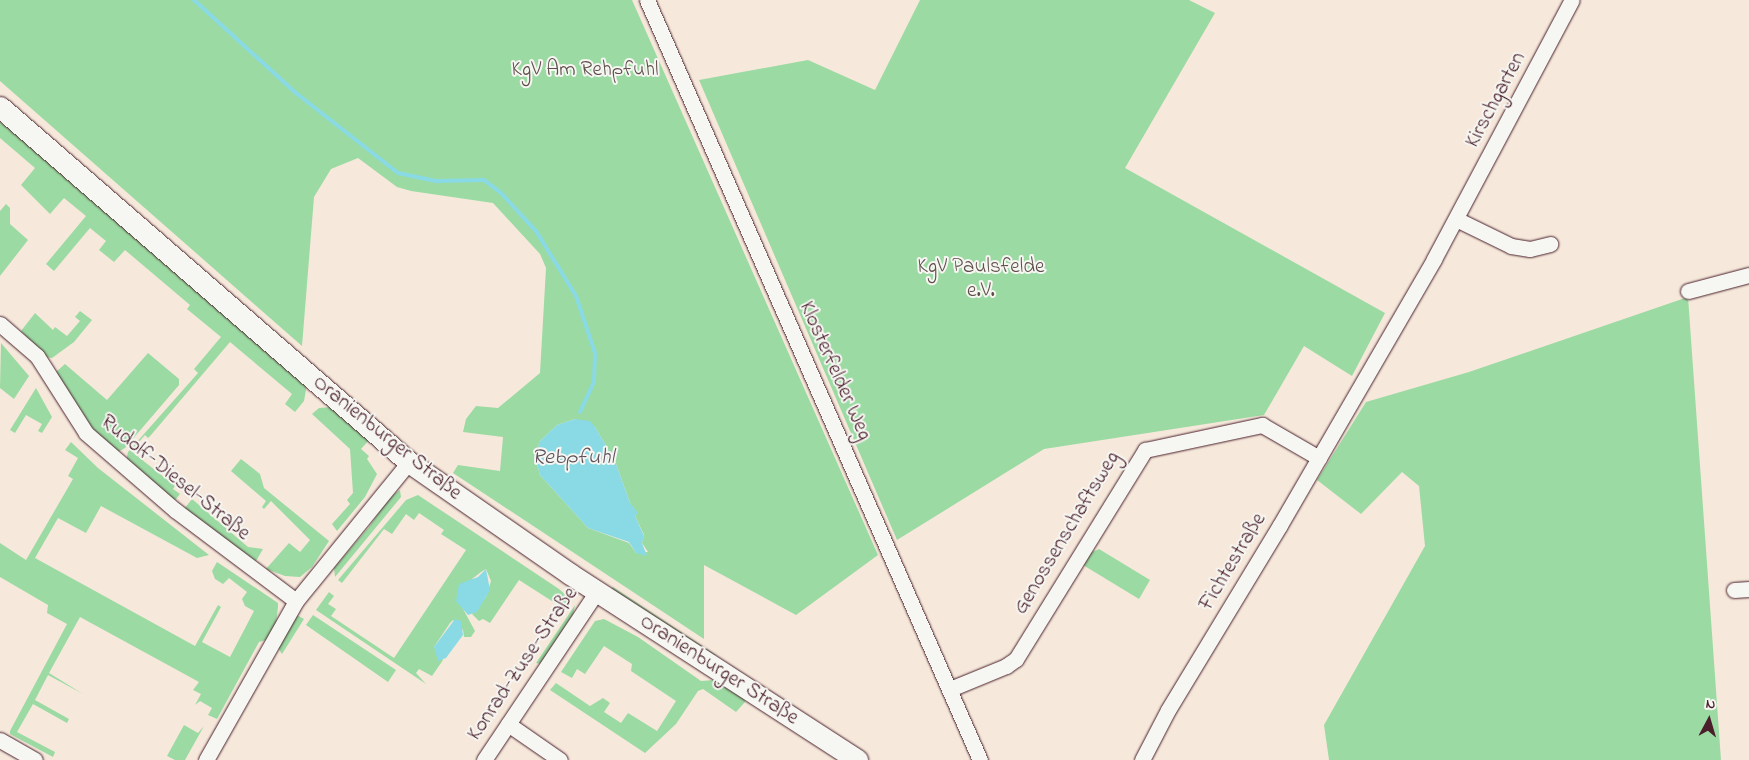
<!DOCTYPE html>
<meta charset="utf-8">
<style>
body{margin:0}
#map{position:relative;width:1749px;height:760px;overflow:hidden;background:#f6e9db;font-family:"Indie Flower",sans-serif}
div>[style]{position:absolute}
.green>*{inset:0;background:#9bdaa2}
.water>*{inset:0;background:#89dae4}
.stream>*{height:4px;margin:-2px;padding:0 2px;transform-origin:2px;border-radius:2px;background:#89dae4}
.roads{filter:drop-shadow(0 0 1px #4a1f2b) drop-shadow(0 0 1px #4a1f2b)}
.minor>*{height:15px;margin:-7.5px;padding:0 7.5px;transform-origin:7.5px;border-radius:7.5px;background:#f6f6f2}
.secondary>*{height:21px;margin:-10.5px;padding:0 10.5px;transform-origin:10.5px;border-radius:10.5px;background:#f6f6f2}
span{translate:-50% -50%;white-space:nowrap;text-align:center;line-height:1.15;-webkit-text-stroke:4px #f6f6f2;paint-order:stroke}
.park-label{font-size:21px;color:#5e4e49}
.street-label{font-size:21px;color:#4a1f2b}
.water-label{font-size:22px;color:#5a4e59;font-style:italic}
.north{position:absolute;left:1684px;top:695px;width:50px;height:50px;-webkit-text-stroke:4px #f6f6f2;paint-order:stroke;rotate:6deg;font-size:14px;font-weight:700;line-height:20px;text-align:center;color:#4a1f2b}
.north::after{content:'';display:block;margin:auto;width:18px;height:22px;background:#4a1f2b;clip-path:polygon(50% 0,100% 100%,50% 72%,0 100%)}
</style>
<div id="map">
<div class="green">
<i style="clip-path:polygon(evenodd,0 0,632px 0,878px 555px,796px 615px,704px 565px,704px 639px,453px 473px,458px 465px,500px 471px,503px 437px,463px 432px,466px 419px,476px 406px,498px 408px,540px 373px,546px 268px,540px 254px,493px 203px,411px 191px,397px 187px,358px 158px,331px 169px,314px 197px,302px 346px,0 81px,0 0,575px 419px,595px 427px,615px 461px,630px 503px,637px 513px,635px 516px,644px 535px,642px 543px,648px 552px,636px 553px,629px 543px,588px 528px,540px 475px,537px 464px,539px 442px,557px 425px,575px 419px)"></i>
<i style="clip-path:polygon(920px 0,1189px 0,1215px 13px,1125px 168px,1385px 313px,1352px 376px,1304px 346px,1264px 415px,1044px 449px,897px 540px,699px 80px,808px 60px,875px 90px)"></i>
<i style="clip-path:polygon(0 122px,57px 164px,307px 384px,304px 401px,295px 412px,285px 404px,292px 394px,230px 342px,151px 435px,148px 438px,145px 435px,131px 451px,175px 486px,173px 489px,180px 494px,176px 499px,173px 500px,126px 461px,128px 452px,198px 373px,194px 369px,221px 337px,187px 309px,190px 305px,125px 250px,114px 262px,99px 250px,106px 241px,90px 228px,54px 271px,46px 264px,86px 216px,64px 198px,50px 214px,21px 185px,35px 168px,0 138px)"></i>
<i style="clip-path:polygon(6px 204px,10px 208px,10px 224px,28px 240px,0 276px,0 211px)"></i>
<i style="clip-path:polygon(1688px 297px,1721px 760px,1329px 760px,1324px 725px,1425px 546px,1419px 486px,1402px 472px,1361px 514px,1317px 480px,1366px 402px,1469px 372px)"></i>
<i style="clip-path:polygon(80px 311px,92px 320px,74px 342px,52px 358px,45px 357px,21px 331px,35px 313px,53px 330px,55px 327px,67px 336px,80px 321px,75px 317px)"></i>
<i style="clip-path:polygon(1px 343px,29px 376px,14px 399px,0 388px)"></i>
<i style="clip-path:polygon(148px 353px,179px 379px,179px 385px,125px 448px,116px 453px,94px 431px,56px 372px,65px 364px,107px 400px)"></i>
<i style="clip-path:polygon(36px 388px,52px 417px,42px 433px,38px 431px,42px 424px,26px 415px,15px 433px,10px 430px)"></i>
<i style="clip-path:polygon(331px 407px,369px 440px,361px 449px,369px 456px,367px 459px,377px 474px,365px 497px,337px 531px,332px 524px,350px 504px,347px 500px,353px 493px,350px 449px,312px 414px,319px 408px)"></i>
<i style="clip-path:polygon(71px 442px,98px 468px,209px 555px,197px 558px,101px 506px,86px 533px,58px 518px,35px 558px,195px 646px,218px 605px,221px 607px,202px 642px,230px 657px,254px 611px,245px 606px,242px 599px,247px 592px,229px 578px,223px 584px,215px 579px,212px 571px,217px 562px,278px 603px,278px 607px,276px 623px,266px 640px,259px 642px,217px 719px,208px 715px,212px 708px,200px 701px,195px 705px,201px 694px,193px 690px,199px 682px,80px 617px,49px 673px,83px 694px,48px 675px,35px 700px,69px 719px,67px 723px,33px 704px,17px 732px,55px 752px,53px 757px,10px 734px,10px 731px,67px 624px,47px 613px,48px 605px,0 577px,0 543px,26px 560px,73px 479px,68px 476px,78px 458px,65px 450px)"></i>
<i style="clip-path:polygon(241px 459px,260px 474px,264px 488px,329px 541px,312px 567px,300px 577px,285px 576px,266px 569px,289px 543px,300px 552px,310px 540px,271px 501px,264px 509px,262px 507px,266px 501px,231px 471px)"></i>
<i style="clip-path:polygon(400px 490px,401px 497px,335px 577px,334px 568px,369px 527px,389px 498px)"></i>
<i style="clip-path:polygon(418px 495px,559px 589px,567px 596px,568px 605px,566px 610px,519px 580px,490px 623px,483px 619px,479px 621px,472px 614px,486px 597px,491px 581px,486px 569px,481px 572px,472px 579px,462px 607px,475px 631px,471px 637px,464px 637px,463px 630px,453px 620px,450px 623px,434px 647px,443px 660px,432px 676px,419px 669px,416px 673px,426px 684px,316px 610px,329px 592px,334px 596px,328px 604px,336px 609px,331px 616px,394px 658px,466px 550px,441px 534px,444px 530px,419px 513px,414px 520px,406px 514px,392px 534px,384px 529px,342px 583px,338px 580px,406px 500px)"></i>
<i style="clip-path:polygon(192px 499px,248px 547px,263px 549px,256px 561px,184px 509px)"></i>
<i style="clip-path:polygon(1099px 549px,1150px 580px,1139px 599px,1083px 565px,1090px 553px)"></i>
<i style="clip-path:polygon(613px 587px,716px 655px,710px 656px,611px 589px)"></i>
<i style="clip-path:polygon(575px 605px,573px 615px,541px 664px,536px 663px)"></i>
<i style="clip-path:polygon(297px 615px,304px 619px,282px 654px,278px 648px)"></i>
<i style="clip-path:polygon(313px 615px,396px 670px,388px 682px,306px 625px)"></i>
<i style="clip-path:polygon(604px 619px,638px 637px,701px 681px,715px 680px,744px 697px,745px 702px,736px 712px,703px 689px,698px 691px,676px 724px,645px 753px,550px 690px,556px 683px,590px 706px,603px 698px,610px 703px,604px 712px,621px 723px,628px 713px,657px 731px,676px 701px,631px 671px,632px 664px,604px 646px,585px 674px,577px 669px,572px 678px,561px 672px,595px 621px)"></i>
<i style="clip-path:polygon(184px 725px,198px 733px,204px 726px,185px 760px,175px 760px,167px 756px)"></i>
</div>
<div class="water">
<i style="clip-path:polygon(575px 419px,590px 421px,595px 427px,615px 461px,630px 503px,638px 513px,635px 516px,644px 536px,642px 543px,647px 556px,636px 553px,629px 542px,588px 528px,540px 475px,537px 464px,539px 442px,557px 425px)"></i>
<i style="clip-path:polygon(486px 569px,490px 590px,477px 612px,468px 615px,456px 601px,459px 584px,478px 577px)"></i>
<i style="clip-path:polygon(455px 619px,461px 621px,463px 635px,446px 658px,438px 661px,434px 647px)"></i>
</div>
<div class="stream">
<i style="left:194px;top:0;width:138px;rotate:42.4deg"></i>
<i style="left:296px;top:93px;width:130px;rotate:38.1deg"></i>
<i style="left:398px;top:173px;width:40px;rotate:12deg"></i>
<i style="left:437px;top:181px;width:47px;rotate:-1.2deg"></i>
<i style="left:484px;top:180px;width:21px;rotate:37deg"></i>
<i style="left:501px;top:193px;width:52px;rotate:47.4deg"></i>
<i style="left:536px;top:231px;width:76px;rotate:58.4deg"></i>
<i style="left:576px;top:296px;width:60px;rotate:71.6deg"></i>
<i style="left:595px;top:353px;width:29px;rotate:92deg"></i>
<i style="left:594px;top:382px;width:33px;rotate:115deg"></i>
</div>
<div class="roads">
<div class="minor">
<i style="left:647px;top:0;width:830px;rotate:66.34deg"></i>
<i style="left:1456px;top:219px;width:61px;rotate:26.1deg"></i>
<i style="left:1511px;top:246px;width:19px;rotate:9deg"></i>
<i style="left:1530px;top:249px;width:21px;rotate:-14deg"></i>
<i style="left:1688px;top:291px;width:63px;rotate:-14.7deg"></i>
<i style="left:0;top:324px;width:49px;rotate:40.9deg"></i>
<i style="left:37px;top:356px;width:91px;rotate:57.5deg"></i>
<i style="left:86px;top:433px;width:118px;rotate:40.9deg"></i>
<i style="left:175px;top:510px;width:151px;rotate:36.9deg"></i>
<i style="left:1734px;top:590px;width:15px;rotate:-4deg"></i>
<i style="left:950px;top:689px;width:61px;rotate:-22.3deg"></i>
<i style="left:1006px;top:666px;width:12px;rotate:-35deg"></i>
<i style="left:1016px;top:659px;width:246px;rotate:-58.3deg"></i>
<i style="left:1145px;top:450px;width:120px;rotate:-12.1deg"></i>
<i style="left:1262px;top:425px;width:66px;rotate:30.1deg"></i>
<i style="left:508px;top:724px;width:63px;rotate:34.7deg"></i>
<i style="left:0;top:740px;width:40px;rotate:29.7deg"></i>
<i style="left:206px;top:760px;width:183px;rotate:-60.5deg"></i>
<i style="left:296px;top:601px;width:179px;rotate:-50.9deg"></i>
<i style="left:484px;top:760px;width:203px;rotate:-56.2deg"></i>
<i style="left:1142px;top:760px;width:56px;rotate:-62.5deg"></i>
<i style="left:1168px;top:710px;width:216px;rotate:-58.8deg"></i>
<i style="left:1280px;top:525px;width:307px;rotate:-59.9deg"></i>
<i style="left:1434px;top:259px;width:293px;rotate:-62deg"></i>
</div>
<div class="secondary">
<i style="left:0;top:107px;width:542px;rotate:40.96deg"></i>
<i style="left:409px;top:462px;width:196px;rotate:34.8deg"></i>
<i style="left:570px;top:574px;width:342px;rotate:32.9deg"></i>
</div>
</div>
<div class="park-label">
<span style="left:585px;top:70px">KgV Am Rehpfuhl</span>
<span style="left:981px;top:279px">KgV Paulsfelde<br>e.V.</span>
</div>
<div class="street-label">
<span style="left:1496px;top:100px;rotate:-62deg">Kirschgarten</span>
<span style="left:835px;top:371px;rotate:66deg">Klosterfelder Weg</span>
<span style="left:387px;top:438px;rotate:39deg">Oranienburger Straße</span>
<span style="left:175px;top:478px;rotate:39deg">Rudolf-Diesel-Straße</span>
<span style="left:1067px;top:533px;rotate:-59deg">Genossenschaftsweg</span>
<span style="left:1233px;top:562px;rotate:-59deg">Fichtestraße</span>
<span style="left:523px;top:664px;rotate:-56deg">Konrad-Zuse-Straße</span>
<span style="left:719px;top:670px;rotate:33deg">Oranienburger Straße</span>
</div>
<div class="water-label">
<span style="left:573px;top:459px">Rebpfuhl</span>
</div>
<div class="north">N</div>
</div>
